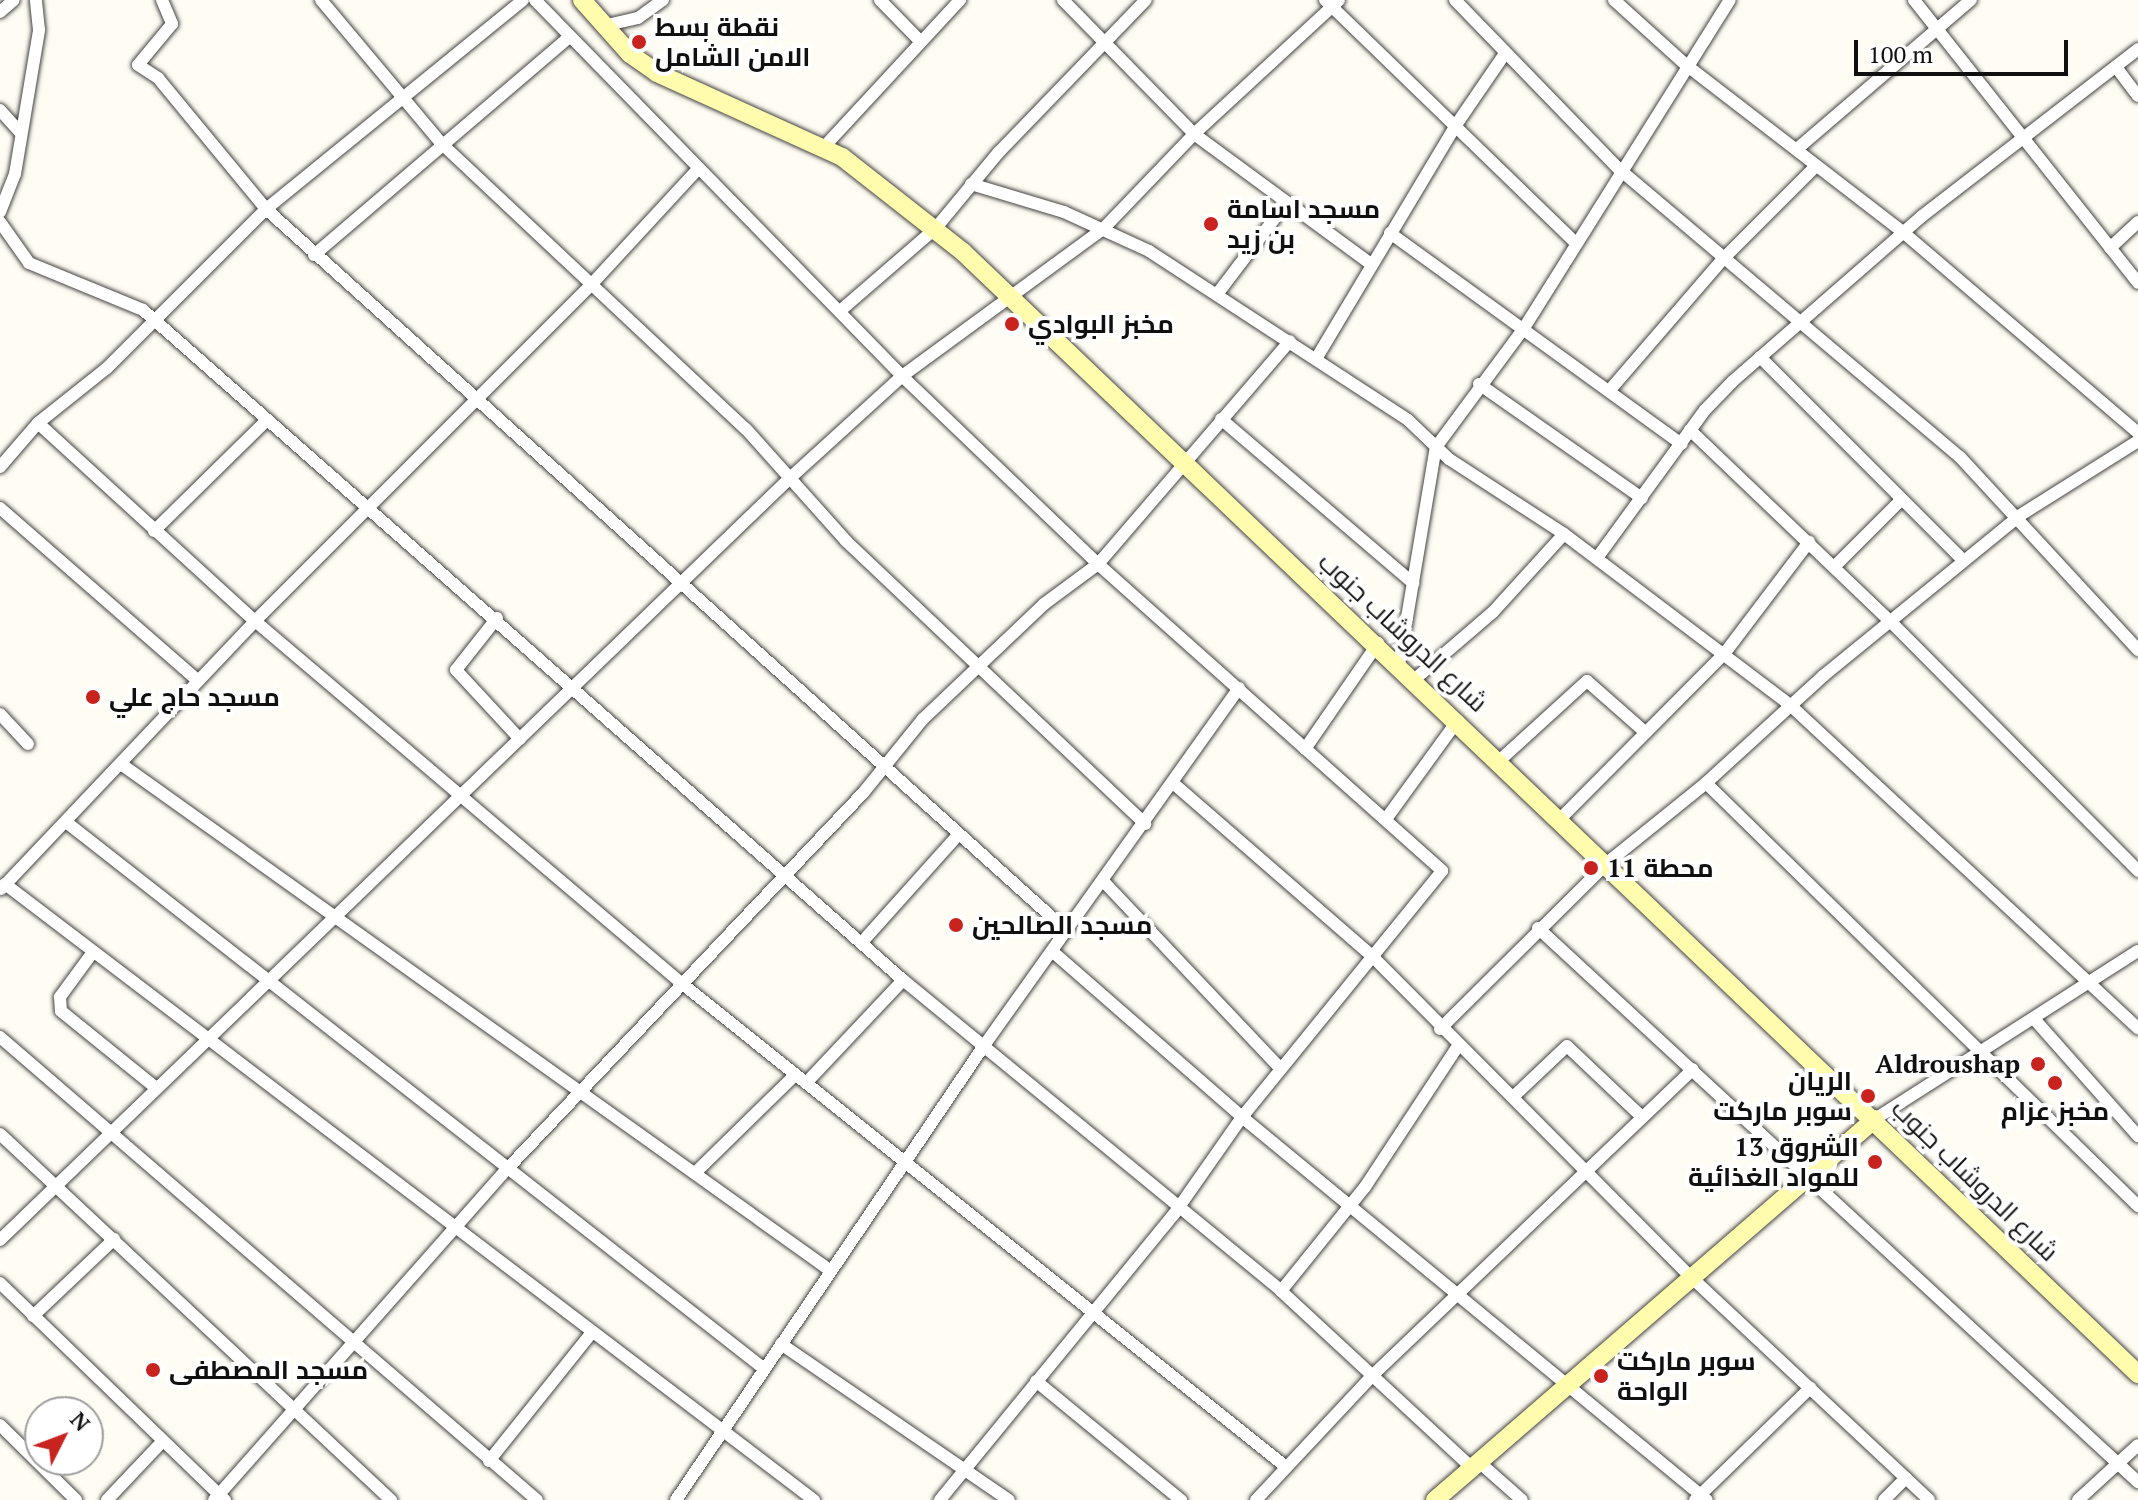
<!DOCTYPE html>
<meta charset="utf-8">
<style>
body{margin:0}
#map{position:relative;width:2138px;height:1500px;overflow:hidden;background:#fffdf3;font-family:"PT Serif",Cairo,serif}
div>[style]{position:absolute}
.roads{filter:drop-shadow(0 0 2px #434343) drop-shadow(0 0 2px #434343)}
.street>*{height:12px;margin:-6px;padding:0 6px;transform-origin:6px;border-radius:6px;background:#fff}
.secondary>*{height:18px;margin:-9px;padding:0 9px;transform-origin:9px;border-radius:9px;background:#fffcae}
.dots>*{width:22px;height:22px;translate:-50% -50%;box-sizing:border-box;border:4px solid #fff;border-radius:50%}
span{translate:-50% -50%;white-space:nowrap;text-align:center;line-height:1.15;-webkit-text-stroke:8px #fff;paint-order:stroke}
.poi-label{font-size:26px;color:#101010;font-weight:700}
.left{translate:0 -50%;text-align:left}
.right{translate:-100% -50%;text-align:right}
.street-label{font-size:26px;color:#101010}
.north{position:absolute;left:24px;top:1396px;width:80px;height:80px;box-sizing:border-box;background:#fff;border:2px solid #9f9f9f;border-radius:50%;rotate:48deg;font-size:22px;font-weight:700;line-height:32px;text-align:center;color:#101010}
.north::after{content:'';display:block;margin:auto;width:28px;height:36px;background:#c8231f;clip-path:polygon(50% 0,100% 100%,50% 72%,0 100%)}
.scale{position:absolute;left:1854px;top:40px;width:214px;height:36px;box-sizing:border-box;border:4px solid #101010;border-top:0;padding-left:10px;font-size:24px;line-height:28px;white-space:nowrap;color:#101010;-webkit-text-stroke:6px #fff;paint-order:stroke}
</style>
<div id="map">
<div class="roads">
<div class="street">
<i style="left:162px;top:0;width:26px;rotate:67deg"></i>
<i style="left:172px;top:24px;width:53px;rotate:129.7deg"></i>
<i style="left:138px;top:65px;width:24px;rotate:33deg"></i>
<i style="left:158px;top:78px;width:170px;rotate:50.5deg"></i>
<i style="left:266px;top:209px;width:1078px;rotate:42.03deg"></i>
<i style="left:321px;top:0;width:188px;rotate:50deg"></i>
<i style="left:442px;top:144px;width:417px;rotate:43.2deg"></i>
<i style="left:746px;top:429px;width:150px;rotate:48.2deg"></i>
<i style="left:846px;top:541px;width:412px;rotate:43.4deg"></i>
<i style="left:535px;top:0;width:525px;rotate:45.69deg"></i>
<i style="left:902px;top:376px;width:272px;rotate:43.8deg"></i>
<i style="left:1098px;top:564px;width:461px;rotate:41.7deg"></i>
<i style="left:1442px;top:871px;width:317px;rotate:129.1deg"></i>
<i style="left:1242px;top:1117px;width:118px;rotate:125deg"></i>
<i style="left:1174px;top:1214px;width:370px;rotate:129.3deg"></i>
<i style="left:880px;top:0;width:57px;rotate:45.7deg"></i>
<i style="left:1063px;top:0;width:187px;rotate:45.6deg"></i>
<i style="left:1194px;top:134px;width:220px;rotate:36.3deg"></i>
<i style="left:1325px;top:0;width:347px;rotate:44.1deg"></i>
<i style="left:1455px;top:0;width:235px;rotate:45.9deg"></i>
<i style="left:1619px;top:169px;width:446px;rotate:40.2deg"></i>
<i style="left:1960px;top:457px;width:263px;rotate:47.3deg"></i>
<i style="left:1614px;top:0;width:97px;rotate:42.1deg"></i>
<i style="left:1686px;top:65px;width:275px;rotate:37.6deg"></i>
<i style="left:1904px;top:233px;width:308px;rotate:40.5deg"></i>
<i style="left:1914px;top:0;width:361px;rotate:51.6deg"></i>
<i style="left:0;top:12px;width:18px;rotate:-41deg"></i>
<i style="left:603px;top:26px;width:36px;rotate:-13deg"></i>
<i style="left:638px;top:18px;width:31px;rotate:-36deg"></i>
<i style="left:2116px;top:67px;width:36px;rotate:53deg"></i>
<i style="left:0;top:110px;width:31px;rotate:48deg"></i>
<i style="left:823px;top:148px;width:202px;rotate:-47.2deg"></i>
<i style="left:1797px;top:149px;width:229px;rotate:-40.6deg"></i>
<i style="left:971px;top:184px;width:97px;rotate:16.8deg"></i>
<i style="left:1064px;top:212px;width:94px;rotate:24.6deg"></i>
<i style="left:1149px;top:251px;width:309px;rotate:33.1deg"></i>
<i style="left:1408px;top:420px;width:57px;rotate:43.6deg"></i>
<i style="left:1449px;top:459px;width:137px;rotate:33.1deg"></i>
<i style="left:1564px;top:534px;width:283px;rotate:37.1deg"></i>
<i style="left:1790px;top:705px;width:475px;rotate:42.9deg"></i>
<i style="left:0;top:212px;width:41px;rotate:-68.5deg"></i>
<i style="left:15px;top:174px;width:146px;rotate:-80.5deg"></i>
<i style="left:39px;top:30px;width:30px;rotate:-96deg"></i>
<i style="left:0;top:222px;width:50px;rotate:54.7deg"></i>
<i style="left:29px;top:263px;width:123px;rotate:22.4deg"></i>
<i style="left:143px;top:310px;width:1013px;rotate:41.4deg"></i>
<i style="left:903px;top:980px;width:489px;rotate:39.4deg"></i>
<i style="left:1281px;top:1291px;width:260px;rotate:42.8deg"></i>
<i style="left:1390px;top:233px;width:360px;rotate:35.9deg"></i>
<i style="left:2110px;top:248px;width:38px;rotate:-43deg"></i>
<i style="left:314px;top:255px;width:335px;rotate:-40.5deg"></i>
<i style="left:1218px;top:293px;width:114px;rotate:-52.8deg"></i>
<i style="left:841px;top:310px;width:124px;rotate:-40.8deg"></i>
<i style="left:935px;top:229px;width:100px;rotate:-50.3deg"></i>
<i style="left:999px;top:152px;width:211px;rotate:-46deg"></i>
<i style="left:1760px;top:357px;width:288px;rotate:45deg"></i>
<i style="left:1316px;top:359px;width:269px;rotate:-59.1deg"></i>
<i style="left:1454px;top:128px;width:88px;rotate:-55.6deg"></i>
<i style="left:1479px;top:384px;width:199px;rotate:35deg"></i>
<i style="left:1609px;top:391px;width:174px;rotate:-49.2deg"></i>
<i style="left:1723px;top:259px;width:130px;rotate:-45deg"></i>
<i style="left:1221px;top:419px;width:253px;rotate:40.5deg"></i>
<i style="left:38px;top:423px;width:294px;rotate:42.4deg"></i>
<i style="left:255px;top:621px;width:558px;rotate:40.34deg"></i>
<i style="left:680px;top:982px;width:776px;rotate:38.67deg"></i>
<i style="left:1690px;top:430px;width:278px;rotate:43.7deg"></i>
<i style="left:1891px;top:622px;width:351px;rotate:45.2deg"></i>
<i style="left:0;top:467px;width:58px;rotate:-49.2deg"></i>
<i style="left:38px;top:423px;width:88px;rotate:-38.6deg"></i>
<i style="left:107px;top:368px;width:225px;rotate:-45deg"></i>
<i style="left:266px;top:209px;width:331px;rotate:-39.1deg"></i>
<i style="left:0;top:508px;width:263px;rotate:41.1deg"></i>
<i style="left:154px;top:531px;width:158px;rotate:-44.5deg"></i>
<i style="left:1597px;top:558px;width:183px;rotate:-53.9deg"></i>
<i style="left:1705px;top:410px;width:40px;rotate:-46deg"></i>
<i style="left:1733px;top:381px;width:251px;rotate:-41.1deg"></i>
<i style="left:1922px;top:216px;width:273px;rotate:-37.7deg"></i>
<i style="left:1834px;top:567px;width:96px;rotate:-45deg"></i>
<i style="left:497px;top:618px;width:66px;rotate:128.3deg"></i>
<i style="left:456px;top:670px;width:94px;rotate:47.2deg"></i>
<i style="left:1399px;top:665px;width:221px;rotate:-80.4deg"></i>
<i style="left:1436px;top:447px;width:148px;rotate:-53.5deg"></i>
<i style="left:1524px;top:328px;width:387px;rotate:-57.9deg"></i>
<i style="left:1415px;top:679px;width:103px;rotate:-40.7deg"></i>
<i style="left:1493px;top:612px;width:105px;rotate:-47.7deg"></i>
<i style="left:0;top:714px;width:41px;rotate:47deg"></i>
<i style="left:1305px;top:749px;width:129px;rotate:-55.4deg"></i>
<i style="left:1499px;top:761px;width:119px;rotate:-42.3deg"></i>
<i style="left:1587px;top:681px;width:76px;rotate:41.3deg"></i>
<i style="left:121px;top:764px;width:872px;rotate:35.53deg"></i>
<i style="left:1173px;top:783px;width:265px;rotate:41deg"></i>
<i style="left:1373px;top:957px;width:451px;rotate:45.2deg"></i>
<i style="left:1691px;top:1277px;width:326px;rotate:43.1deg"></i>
<i style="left:1706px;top:783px;width:605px;rotate:44.4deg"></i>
<i style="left:1386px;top:819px;width:122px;rotate:-54deg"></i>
<i style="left:1560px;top:819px;width:233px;rotate:-45.2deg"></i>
<i style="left:1724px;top:654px;width:141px;rotate:-52.8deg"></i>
<i style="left:66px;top:822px;width:885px;rotate:38.07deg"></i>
<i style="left:1104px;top:882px;width:257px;rotate:46.6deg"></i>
<i style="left:5px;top:884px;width:1017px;rotate:37.29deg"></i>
<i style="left:1px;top:889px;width:369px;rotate:-46.5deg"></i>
<i style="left:255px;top:621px;width:474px;rotate:-45deg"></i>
<i style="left:590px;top:286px;width:158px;rotate:-47.3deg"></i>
<i style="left:1538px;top:928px;width:817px;rotate:42.72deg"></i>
<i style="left:863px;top:941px;width:142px;rotate:-48.1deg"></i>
<i style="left:93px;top:952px;width:56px;rotate:126.3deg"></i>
<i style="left:60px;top:997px;width:14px;rotate:86deg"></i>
<i style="left:61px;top:1011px;width:122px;rotate:39deg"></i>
<i style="left:1053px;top:952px;width:251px;rotate:41.1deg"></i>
<i style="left:1242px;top:1117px;width:602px;rotate:39.48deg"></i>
<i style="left:2036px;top:1021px;width:154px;rotate:48.4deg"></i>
<i style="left:1440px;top:1029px;width:235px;rotate:-44.8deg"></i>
<i style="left:1607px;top:863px;width:127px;rotate:-38.9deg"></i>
<i style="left:1706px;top:783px;width:159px;rotate:-42.4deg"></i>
<i style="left:1823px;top:676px;width:253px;rotate:-39.2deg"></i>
<i style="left:2019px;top:516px;width:141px;rotate:-32.2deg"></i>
<i style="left:0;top:1037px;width:709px;rotate:40.77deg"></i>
<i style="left:806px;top:1083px;width:141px;rotate:-46.7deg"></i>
<i style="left:1513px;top:1097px;width:74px;rotate:-43.4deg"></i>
<i style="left:1567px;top:1046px;width:103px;rotate:43.4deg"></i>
<i style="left:1875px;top:1119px;width:312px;rotate:-32.6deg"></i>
<i style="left:0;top:1134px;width:536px;rotate:43.11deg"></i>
<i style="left:696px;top:1172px;width:139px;rotate:-44.4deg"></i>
<i style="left:0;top:1240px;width:1096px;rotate:-43.97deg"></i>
<i style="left:789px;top:479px;width:153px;rotate:-42.3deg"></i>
<i style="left:902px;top:376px;width:250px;rotate:-36.2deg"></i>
<i style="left:1104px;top:228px;width:130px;rotate:-46.2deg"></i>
<i style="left:1194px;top:134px;width:197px;rotate:-42.7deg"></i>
<i style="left:0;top:1283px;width:313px;rotate:44deg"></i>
<i style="left:1281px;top:1291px;width:134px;rotate:-51.1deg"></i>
<i style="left:1365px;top:1187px;width:169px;rotate:-56.6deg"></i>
<i style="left:33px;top:1316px;width:112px;rotate:-43.5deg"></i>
<i style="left:781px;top:1344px;width:276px;rotate:34.4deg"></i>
<i style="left:1036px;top:1381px;width:188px;rotate:39.4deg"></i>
<i style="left:0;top:1425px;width:107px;rotate:44.6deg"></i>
<i style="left:489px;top:1461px;width:161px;rotate:-51.3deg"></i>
<i style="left:1479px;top:1462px;width:57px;rotate:41.5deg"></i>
<i style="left:107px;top:1500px;width:81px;rotate:-46.5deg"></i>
<i style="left:214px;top:1500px;width:445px;rotate:-48.5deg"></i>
<i style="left:509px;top:1167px;width:515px;rotate:-46.57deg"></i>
<i style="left:863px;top:793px;width:95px;rotate:-51deg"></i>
<i style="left:923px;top:719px;width:167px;rotate:-43.5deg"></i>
<i style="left:1044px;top:604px;width:67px;rotate:-36.5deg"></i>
<i style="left:1098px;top:564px;width:294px;rotate:-49.3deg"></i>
<i style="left:676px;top:1500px;width:547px;rotate:-55.87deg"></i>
<i style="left:983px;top:1047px;width:441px;rotate:-54.5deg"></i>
<i style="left:1256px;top:1500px;width:173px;rotate:-46.9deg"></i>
<i style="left:1374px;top:1374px;width:441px;rotate:-43.7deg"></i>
<i style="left:1695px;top:1500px;width:161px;rotate:-44.2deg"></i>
<i style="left:1884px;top:1500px;width:31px;rotate:-45deg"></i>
<i style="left:2078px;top:1500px;width:81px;rotate:-42.5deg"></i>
</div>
<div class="secondary">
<i style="left:582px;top:0;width:72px;rotate:48.4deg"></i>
<i style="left:630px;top:54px;width:33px;rotate:35deg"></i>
<i style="left:657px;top:73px;width:203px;rotate:24.4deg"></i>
<i style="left:842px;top:157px;width:154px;rotate:38.1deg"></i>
<i style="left:963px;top:252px;width:1625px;rotate:43.68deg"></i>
<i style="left:1435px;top:1500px;width:582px;rotate:-40.89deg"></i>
</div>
</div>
<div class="dots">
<i style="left:639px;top:42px;background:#c8231f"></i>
<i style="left:1211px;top:224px;background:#c8231f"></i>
<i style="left:1012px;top:324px;background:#c8231f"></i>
<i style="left:93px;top:697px;background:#c8231f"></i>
<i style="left:1591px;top:868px;background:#c8231f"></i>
<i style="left:956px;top:925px;background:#c8231f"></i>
<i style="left:2038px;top:1064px;background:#c8231f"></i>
<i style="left:2055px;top:1083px;background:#c8231f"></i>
<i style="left:1868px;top:1096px;background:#c8231f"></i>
<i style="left:1875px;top:1162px;background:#c8231f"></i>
<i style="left:153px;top:1370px;background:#c8231f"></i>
<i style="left:1601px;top:1376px;background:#c8231f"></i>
</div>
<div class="poi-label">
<span class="left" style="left:655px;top:42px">نقطة بسط<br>الامن الشامل</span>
<span class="left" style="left:1227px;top:224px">مسجد اسامة<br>بن زيد</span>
<span class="left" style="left:1028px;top:324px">مخبز البوادي</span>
<span class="left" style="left:109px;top:697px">مسجد حاج علي</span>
<span class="left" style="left:1607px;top:868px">محطة 11</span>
<span class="left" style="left:972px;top:925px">مسجد الصالحين</span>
<span class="right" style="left:2020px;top:1064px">Aldroushap</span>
<span class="right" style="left:1852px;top:1096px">الريان<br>سوبر ماركت</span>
<span style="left:2055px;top:1111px">مخبز عزام</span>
<span class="right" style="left:1859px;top:1162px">الشروق 13<br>للمواد الغذائية</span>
<span class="left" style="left:1617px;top:1376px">سوبر ماركت<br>الواحة</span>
<span class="left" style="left:169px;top:1370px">مسجد المصطفى</span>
</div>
<div class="street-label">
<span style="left:1403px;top:632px;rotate:43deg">شارع الدروشاب جنوب</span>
<span style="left:1975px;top:1180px;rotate:44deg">شارع الدروشاب جنوب</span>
</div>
<div class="north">N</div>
<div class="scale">100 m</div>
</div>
